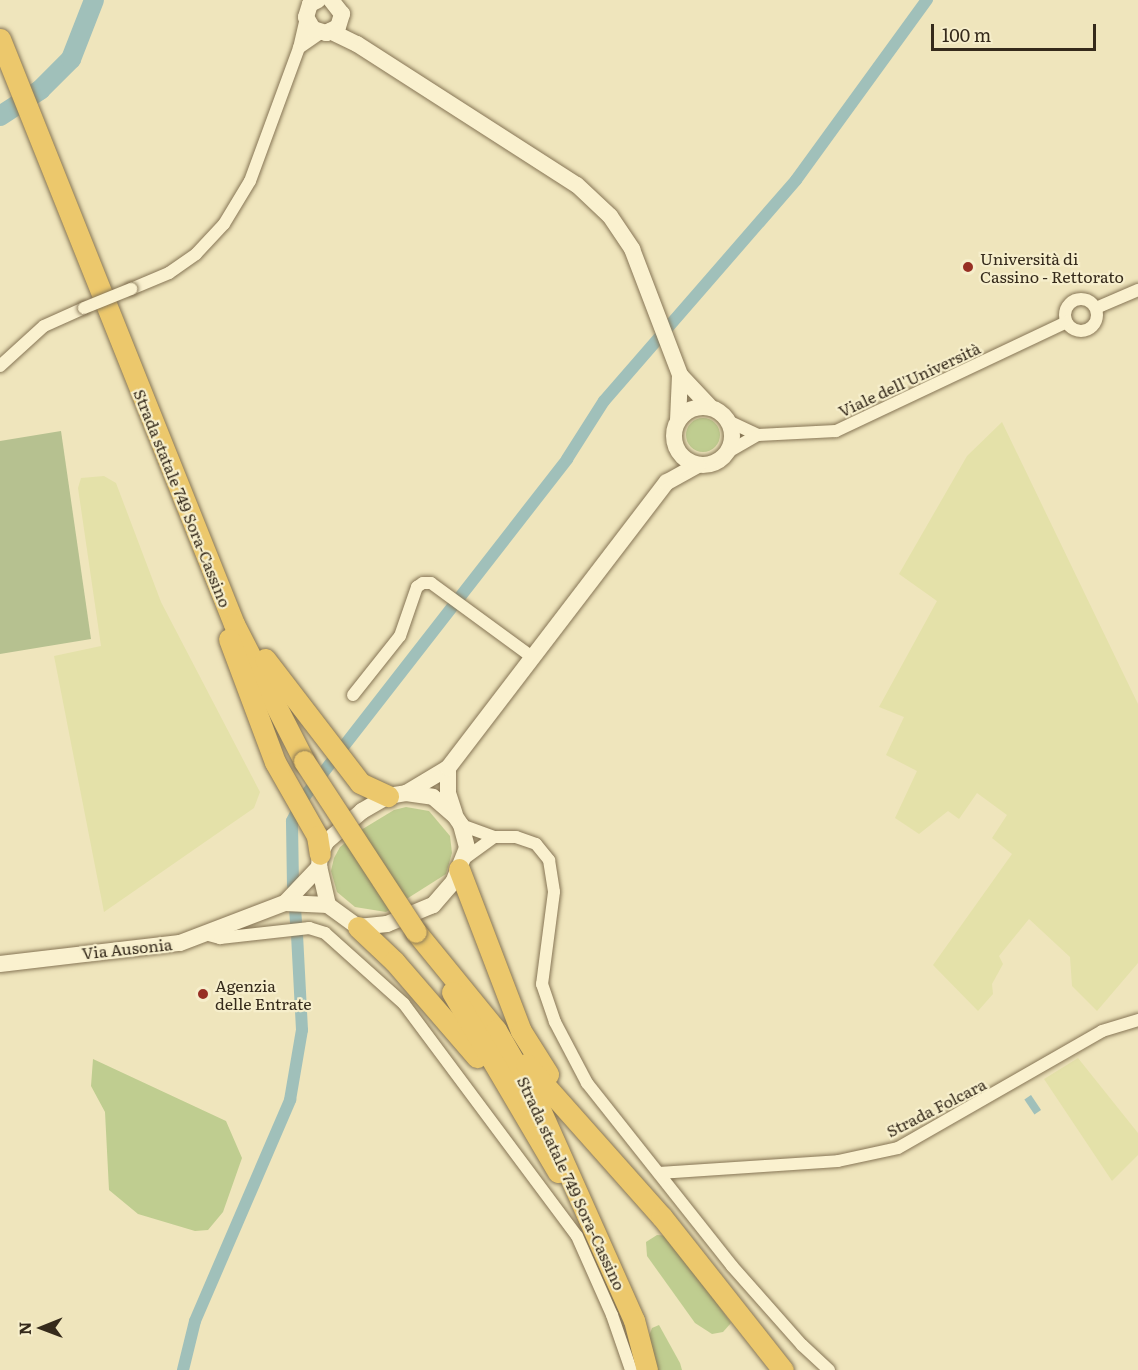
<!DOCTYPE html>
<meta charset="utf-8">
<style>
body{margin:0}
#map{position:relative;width:1138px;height:1370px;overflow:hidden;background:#efe5bc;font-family:Literata,serif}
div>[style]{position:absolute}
.farmland>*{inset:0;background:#e4e1a9}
.green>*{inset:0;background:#bfcd90}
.round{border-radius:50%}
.cemetery>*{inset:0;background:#b6c190}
.water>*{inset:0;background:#a0c0ba;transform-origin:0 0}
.canal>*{height:12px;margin:-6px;padding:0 6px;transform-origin:6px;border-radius:6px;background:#a0c0ba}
.river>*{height:20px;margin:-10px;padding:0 10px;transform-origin:10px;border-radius:10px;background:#a0c0ba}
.roads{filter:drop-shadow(0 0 2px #867555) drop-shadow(0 0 2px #867555)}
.minor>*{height:12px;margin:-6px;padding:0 6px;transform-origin:6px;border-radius:6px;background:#faf1cf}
.minor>.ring{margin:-6px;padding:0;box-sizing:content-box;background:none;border:12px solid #faf1cf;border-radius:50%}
.tertiary>*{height:16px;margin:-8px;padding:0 8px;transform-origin:8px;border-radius:8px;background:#faf1cf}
.tertiary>.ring{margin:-8px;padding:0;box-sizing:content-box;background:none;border:16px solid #faf1cf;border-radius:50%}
.trunk>*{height:21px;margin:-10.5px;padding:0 10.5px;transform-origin:10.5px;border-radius:10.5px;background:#ecc86c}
.bridges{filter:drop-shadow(0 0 2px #867555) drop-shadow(0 0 2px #867555)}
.minor-bridge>*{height:12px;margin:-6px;padding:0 6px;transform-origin:6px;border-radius:6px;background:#faf1cf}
.trunk-bridge>*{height:21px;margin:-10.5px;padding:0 10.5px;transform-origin:10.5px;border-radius:10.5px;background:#ecc86c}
.dots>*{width:16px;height:16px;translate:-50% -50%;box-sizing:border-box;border:3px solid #f6eecb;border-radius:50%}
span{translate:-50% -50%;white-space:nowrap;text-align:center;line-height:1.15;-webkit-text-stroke:4.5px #f6eecb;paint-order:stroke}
.poi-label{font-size:16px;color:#352a1b}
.left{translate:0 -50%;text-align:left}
.street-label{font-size:16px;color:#352a1b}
.north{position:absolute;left:12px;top:1298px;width:60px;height:60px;-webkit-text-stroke:4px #f6eecb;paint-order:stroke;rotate:269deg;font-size:16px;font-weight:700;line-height:24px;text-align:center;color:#352a1b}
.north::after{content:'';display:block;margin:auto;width:21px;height:27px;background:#352a1b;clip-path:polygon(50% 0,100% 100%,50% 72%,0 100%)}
.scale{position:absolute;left:931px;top:24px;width:165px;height:27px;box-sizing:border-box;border:3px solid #352a1b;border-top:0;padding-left:8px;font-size:18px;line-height:21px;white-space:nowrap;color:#352a1b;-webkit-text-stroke:4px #f6eecb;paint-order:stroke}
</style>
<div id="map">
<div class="farmland">
<i style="clip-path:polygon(1002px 422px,1138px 704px,1138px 963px,1097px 1011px,1072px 986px,1070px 957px,1029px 919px,999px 956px,1003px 964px,992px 984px,993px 994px,978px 1011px,933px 965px,1012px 854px,992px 838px,1007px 815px,977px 793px,959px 819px,948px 811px,919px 834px,895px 818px,917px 771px,886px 755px,904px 717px,879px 707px,937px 601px,899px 574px,967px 456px)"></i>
<i style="clip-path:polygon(104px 476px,116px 483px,161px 602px,260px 792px,254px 808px,104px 912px,54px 656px,101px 646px,78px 488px,81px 478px)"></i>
<i style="clip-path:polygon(1078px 1058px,1138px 1133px,1138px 1155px,1112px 1181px,1044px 1079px)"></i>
</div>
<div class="green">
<i class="round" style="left:686px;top:418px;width:34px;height:34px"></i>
<i style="clip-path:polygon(406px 807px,429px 811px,450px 836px,452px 853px,446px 874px,386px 912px,355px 907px,337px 892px,331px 871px,334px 858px,340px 847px,361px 830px,394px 810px)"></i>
<i style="clip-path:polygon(93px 1059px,226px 1121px,242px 1158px,223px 1212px,208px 1230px,195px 1231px,138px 1214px,109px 1190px,105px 1112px,91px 1086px)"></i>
<i style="clip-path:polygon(657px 1235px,669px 1236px,731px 1323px,723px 1332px,712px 1334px,695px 1323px,647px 1256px,646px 1242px)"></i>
<i style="clip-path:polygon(659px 1325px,680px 1363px,682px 1370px,656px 1370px,649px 1336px,652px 1328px)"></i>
</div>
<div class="cemetery">
<i style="clip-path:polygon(61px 431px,91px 639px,0 654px,0 441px)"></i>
</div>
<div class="water">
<i style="left:1031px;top:1095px;width:18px;height:8px;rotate:56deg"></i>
</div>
<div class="canal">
<i style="left:293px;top:886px;width:65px;rotate:-90.9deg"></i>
<i style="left:292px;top:821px;width:28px;rotate:-63deg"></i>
<i style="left:305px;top:796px;width:427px;rotate:-52.1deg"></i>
<i style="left:567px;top:459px;width:69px;rotate:-57.5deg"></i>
<i style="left:604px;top:401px;width:293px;rotate:-49deg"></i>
<i style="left:796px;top:180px;width:223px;rotate:-54deg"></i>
<i style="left:295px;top:908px;width:16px;rotate:86deg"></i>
<i style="left:183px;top:1370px;width:50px;rotate:-76.2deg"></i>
<i style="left:195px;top:1321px;width:241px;rotate:-66.7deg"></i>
<i style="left:290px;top:1100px;width:71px;rotate:-80.3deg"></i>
<i style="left:302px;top:1030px;width:96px;rotate:-93deg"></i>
</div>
<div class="river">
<i style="left:0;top:116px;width:48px;rotate:-33deg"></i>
<i style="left:40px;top:90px;width:44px;rotate:-45deg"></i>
<i style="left:71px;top:59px;width:63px;rotate:-68.7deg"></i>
</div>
<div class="roads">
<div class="minor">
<i style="left:299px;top:48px;width:28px;rotate:-35deg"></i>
<i style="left:131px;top:289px;width:41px;rotate:-22.8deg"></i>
<i style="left:169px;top:273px;width:33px;rotate:-35deg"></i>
<i style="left:196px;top:254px;width:41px;rotate:-47deg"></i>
<i style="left:224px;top:224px;width:50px;rotate:-58.8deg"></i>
<i style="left:250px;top:181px;width:142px;rotate:-69.8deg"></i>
<i style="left:299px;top:48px;width:32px;rotate:-77deg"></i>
<i class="ring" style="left:1065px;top:299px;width:20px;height:20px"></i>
<i style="left:1096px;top:308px;width:46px;rotate:-23.2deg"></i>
<i style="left:0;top:366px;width:59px;rotate:-42.3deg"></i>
<i style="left:44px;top:326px;width:44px;rotate:-24.2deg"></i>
<i style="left:728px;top:421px;width:33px;rotate:25deg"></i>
<i style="left:758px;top:435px;width:78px;rotate:-2.9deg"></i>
<i style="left:836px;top:431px;width:255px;rotate:-25.3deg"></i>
<i style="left:728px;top:452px;width:34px;rotate:-30deg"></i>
<i style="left:353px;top:695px;width:75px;rotate:-51.5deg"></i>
<i style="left:400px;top:636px;width:52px;rotate:-70.9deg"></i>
<i style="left:417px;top:587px;width:7px;rotate:-34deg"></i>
<i style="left:423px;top:583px;width:8px"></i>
<i style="left:431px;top:583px;width:125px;rotate:36.2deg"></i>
<i style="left:461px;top:825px;width:35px;rotate:20deg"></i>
<i style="left:494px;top:837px;width:22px"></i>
<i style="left:516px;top:837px;width:21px;rotate:19deg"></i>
<i style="left:536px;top:844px;width:21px;rotate:51deg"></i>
<i style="left:549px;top:860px;width:32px;rotate:81deg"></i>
<i style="left:554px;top:892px;width:93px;rotate:97.4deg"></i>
<i style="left:542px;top:984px;width:40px;rotate:71.1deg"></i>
<i style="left:555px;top:1022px;width:69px;rotate:62.3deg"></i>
<i style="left:587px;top:1083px;width:233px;rotate:51.6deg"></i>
<i style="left:732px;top:1266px;width:106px;rotate:48.5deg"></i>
<i style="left:802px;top:1345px;width:37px;rotate:43deg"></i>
<i style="left:464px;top:859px;width:37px;rotate:-36deg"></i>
<i style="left:205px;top:934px;width:16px;rotate:15deg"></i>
<i style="left:220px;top:938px;width:90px;rotate:-6.4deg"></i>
<i style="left:309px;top:928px;width:17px;rotate:17deg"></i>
<i style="left:325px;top:933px;width:106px;rotate:41.9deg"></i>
<i style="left:404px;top:1004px;width:289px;rotate:53.3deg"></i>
<i style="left:577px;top:1236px;width:86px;rotate:66.1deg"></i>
<i style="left:612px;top:1315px;width:58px;rotate:70.9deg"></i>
<i style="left:659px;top:1173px;width:179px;rotate:-3.8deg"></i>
<i style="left:838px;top:1161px;width:61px;rotate:-12.2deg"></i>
<i style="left:898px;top:1148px;width:235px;rotate:-29.8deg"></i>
<i style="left:1102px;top:1031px;width:38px;rotate:-17deg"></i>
</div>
<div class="tertiary">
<i style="left:318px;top:0;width:9px;rotate:153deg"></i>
<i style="left:310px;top:4px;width:14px;rotate:107deg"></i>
<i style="left:306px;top:17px;width:14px;rotate:60deg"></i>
<i style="left:313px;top:29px;width:14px;rotate:17deg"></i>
<i style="left:326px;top:33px;width:13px;rotate:-27deg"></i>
<i style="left:338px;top:27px;width:14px;rotate:-73deg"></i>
<i style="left:342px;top:14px;width:18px;rotate:-128deg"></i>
<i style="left:330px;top:31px;width:30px;rotate:26deg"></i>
<i style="left:357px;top:44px;width:261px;rotate:32.7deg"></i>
<i style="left:577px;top:185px;width:45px;rotate:43.2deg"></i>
<i style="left:610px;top:216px;width:40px;rotate:56deg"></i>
<i style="left:632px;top:249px;width:135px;rotate:69.1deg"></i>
<i style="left:680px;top:375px;width:45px;rotate:92.5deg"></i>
<i style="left:680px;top:375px;width:44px;rotate:46.8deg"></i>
<i class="ring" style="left:674px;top:407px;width:42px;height:42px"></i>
<i style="left:448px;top:768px;width:25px;rotate:90deg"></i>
<i style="left:448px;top:793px;width:22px;rotate:72deg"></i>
<i style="left:406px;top:793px;width:49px;rotate:-30.8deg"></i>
<i style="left:448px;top:768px;width:360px;rotate:-52.6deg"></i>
<i style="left:667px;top:482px;width:35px;rotate:-29deg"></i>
<i style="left:406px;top:793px;width:27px;rotate:8deg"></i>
<i style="left:433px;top:797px;width:29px;rotate:41deg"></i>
<i style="left:455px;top:816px;width:11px;rotate:56deg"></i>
<i style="left:461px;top:825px;width:24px;rotate:75deg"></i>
<i style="left:467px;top:848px;width:35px;rotate:112deg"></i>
<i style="left:454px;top:881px;width:32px;rotate:131deg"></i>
<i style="left:433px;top:905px;width:50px;rotate:157.6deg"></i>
<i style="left:387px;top:924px;width:29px;rotate:174deg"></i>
<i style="left:358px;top:927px;width:37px;rotate:-144deg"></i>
<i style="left:328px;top:905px;width:39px;rotate:-103deg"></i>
<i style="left:319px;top:867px;width:13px;rotate:-86deg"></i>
<i style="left:320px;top:854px;width:13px;rotate:-63deg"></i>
<i style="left:326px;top:842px;width:48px;rotate:-40.7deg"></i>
<i style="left:362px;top:811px;width:30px;rotate:-30deg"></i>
<i style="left:388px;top:796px;width:18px;rotate:-9deg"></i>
<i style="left:285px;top:903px;width:50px;rotate:-46.6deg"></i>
<i style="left:0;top:964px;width:181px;rotate:-6.7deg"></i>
<i style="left:180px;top:943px;width:112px;rotate:-20.9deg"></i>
<i style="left:285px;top:903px;width:43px;rotate:2.7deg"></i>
</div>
<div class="trunk">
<i style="left:0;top:39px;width:630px;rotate:68.2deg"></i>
<i style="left:234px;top:624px;width:154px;rotate:62.9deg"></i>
<i style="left:229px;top:639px;width:131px;rotate:69.5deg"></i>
<i style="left:275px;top:762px;width:85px;rotate:60.4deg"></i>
<i style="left:317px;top:836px;width:18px;rotate:81deg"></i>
<i style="left:265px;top:659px;width:156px;rotate:52.5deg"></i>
<i style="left:360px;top:783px;width:31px;rotate:25deg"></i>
<i style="left:459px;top:869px;width:173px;rotate:69.1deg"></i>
<i style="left:521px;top:1031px;width:51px;rotate:57.9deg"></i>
<i style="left:358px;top:927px;width:50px;rotate:43.4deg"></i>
<i style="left:394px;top:961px;width:127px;rotate:49.2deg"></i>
<i style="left:416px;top:932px;width:127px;rotate:50.8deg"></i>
<i style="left:496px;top:1030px;width:78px;rotate:60.2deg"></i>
<i style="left:535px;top:1098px;width:243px;rotate:66deg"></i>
<i style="left:634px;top:1320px;width:52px;rotate:75.4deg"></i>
<i style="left:452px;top:992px;width:209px;rotate:59.5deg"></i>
<i style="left:526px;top:1064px;width:205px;rotate:48.4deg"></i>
<i style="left:662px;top:1217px;width:195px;rotate:51.7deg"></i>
</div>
</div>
<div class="bridges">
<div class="minor-bridge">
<i style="left:84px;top:308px;width:51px;rotate:-22deg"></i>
</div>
<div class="trunk-bridge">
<i style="left:304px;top:761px;width:204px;rotate:56.8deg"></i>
</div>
</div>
<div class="dots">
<i style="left:968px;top:267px;background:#972f24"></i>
<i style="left:203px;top:994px;background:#972f24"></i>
</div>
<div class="poi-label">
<span class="left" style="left:980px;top:267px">Università di<br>Cassino - Rettorato</span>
<span class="left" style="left:215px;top:994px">Agenzia<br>delle Entrate</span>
</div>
<div class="street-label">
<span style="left:909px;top:379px;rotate:-25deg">Viale dell'Università</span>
<span style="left:183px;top:498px;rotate:68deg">Strada statale 749 Sora-Cassino</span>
<span style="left:127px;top:948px;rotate:-6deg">Via Ausonia</span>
<span style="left:936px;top:1107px;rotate:-27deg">Strada Folcara</span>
<span style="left:572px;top:1183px;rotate:65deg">Strada statale 749 Sora-Cassino</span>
</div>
<div class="north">N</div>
<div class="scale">100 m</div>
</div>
